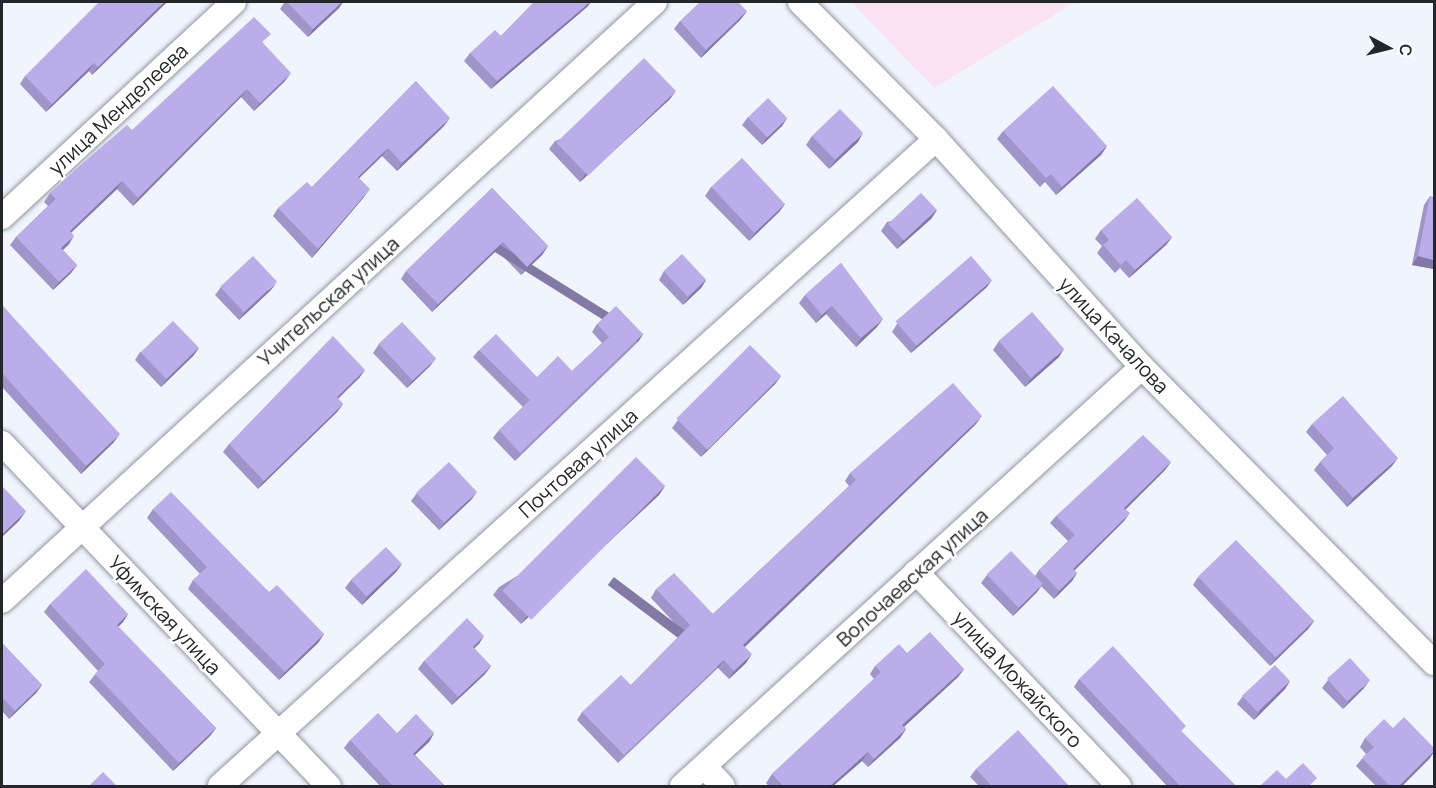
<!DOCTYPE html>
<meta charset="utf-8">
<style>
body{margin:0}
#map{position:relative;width:1436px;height:788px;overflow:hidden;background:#eff4fe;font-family:Manrope,sans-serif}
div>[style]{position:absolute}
.education>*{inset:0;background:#f9e3f1}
.roads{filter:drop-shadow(0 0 2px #92969f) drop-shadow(0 0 2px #92969f)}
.street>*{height:24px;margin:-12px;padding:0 12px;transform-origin:12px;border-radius:12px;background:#fff}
.wall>*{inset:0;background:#a095c9}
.shaded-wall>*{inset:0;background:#8279a4;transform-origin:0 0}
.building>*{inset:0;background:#baadea;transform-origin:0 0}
span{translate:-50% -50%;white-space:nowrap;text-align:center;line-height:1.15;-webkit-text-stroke:4.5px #fff;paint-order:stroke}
.street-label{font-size:20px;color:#242629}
.frame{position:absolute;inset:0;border:3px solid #242629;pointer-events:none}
.north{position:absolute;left:1358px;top:18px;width:60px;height:60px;-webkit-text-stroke:4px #fff;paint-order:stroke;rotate:97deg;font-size:16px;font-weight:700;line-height:24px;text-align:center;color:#242629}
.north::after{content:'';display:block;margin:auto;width:21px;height:27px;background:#242629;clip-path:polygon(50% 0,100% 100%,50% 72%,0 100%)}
</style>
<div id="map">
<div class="education">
<i style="clip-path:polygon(851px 2px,1075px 2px,934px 88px)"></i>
</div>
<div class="roads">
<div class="street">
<i style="left:800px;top:2px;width:193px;rotate:45.2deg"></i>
<i style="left:936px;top:139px;width:307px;rotate:47.9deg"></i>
<i style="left:1142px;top:367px;width:416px;rotate:45.4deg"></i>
<i style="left:2px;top:217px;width:316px;rotate:-42.8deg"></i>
<i style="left:2px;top:443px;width:474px;rotate:46.4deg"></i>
<i style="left:916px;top:572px;width:295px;rotate:46.5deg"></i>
<i style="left:2px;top:601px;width:886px;rotate:-42.53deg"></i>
<i style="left:705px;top:767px;width:26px;rotate:47deg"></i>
<i style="left:220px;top:786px;width:965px;rotate:-42.1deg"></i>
<i style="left:682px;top:786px;width:622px;rotate:-42.33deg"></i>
</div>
</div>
<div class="wall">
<i style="clip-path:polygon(167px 2px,92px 75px,89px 71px,46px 112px,20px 84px,25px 76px)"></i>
<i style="clip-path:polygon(283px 2px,343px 2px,339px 8px,308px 37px,280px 9px,284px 3px)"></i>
<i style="clip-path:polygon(534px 2px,591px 2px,587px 7px,491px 89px,464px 61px,470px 53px,501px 36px)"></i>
<i style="clip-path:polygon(747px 11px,741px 19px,701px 58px,674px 29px,680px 21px)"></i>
<i style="clip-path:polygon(265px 42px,263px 44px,285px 81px,254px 111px,241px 97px,133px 206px,117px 189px,71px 233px,69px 244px,63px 250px,77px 265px,71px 273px,53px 290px,10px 245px,16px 237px,48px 206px,44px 202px,50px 193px,132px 130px)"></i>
<i style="clip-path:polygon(416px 81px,444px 126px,397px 171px,382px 156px,359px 178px,364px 197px,312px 258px,273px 216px,278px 208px,312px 187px)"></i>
<i style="clip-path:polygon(670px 99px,580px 182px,549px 149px,555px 141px)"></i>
<i style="clip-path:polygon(748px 117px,787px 118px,782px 126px,762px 145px,742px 125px)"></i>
<i style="clip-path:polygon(1003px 131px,1107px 146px,1101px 155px,1056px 195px,1045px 182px,1040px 187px,997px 139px)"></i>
<i style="clip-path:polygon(812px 136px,858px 142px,829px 169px,806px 145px)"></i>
<i style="clip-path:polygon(711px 187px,785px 204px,779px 212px,749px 241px,705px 196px)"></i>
<i style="clip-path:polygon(492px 188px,548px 246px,542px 255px,521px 275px,497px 250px,432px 312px,401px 279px,406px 271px)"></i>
<i style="clip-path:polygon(1430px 196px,1434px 269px,1412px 265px,1424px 205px)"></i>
<i style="clip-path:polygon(937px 210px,931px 219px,897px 249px,881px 231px,887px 222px)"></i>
<i style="clip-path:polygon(1101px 230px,1172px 237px,1166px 245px,1129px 278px,1120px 268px,1115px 273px,1097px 253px,1102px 246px,1095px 239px)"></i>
<i style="clip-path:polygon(841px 263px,877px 327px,856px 347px,826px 314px,816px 323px,799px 303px,805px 295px)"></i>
<i style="clip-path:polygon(664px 271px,706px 280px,701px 288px,683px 305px,659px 280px)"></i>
<i style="clip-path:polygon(221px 287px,271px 290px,239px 320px,215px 295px)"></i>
<i style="clip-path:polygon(987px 287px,911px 353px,892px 332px,897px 324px)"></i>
<i style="clip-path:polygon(2px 305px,114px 442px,81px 474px,2px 387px)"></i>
<i style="clip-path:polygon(597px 324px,643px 334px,638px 342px,515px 461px,493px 438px,499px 430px,523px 407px,473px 357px,479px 350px,537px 377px,572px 371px,602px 343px,592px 332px)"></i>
<i style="clip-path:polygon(999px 341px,1059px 357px,1025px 387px,993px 350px)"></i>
<i style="clip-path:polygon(379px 344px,430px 366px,407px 388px,373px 353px)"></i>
<i style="clip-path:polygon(199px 348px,193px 356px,161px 387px,135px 360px,140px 352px)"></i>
<i style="clip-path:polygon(365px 370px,359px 378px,338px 399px,343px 404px,337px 412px,258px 489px,223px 452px,229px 444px)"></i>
<i style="clip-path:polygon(781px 376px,775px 384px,701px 457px,672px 428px,678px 420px)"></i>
<i style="clip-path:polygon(976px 424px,745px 647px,746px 663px,729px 679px,718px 668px,618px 763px,577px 720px,582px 712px,631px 685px,683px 632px,651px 598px,656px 589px,713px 614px,849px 486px,845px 481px,850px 473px)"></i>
<i style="clip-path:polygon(1312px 424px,1392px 466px,1347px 507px,1314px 470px,1320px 462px,1327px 455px,1306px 432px)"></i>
<i style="clip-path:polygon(1171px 462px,1165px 470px,1126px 509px,1124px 521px,1074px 570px,1077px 573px,1072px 581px,1054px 599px,1041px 586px,1037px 592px,1013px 616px,981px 583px,987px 575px,1035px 576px,1039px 570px,1068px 541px,1050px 523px,1056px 516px)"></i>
<i style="clip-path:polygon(665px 486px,659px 495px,521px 624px,493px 595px,499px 587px)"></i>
<i style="clip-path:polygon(417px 493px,471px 500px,439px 530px,411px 501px)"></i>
<i style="clip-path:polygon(153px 509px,269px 592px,324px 634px,318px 643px,279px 680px,188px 589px,193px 580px,200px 574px,147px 518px)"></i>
<i style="clip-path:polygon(402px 564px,396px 572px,362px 605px,345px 588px,351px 580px)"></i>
<i style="clip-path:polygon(1198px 577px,1314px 621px,1308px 629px,1270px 666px,1193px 585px)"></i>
<i style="clip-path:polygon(50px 604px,128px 614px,123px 622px,118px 627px,216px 728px,210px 736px,173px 771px,89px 682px,98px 671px,44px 612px)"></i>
<i style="clip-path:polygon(484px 636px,474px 648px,491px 666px,485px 674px,452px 705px,418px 669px,424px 661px)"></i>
<i style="clip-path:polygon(2px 643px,42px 685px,36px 693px,9px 719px,2px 711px)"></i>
<i style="clip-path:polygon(907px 653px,964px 669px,958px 677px,904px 727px,906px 729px,900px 738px,868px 767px,862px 761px,833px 786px,769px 786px,766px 783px,772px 774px,874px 679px,870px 674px,875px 666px)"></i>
<i style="clip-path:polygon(1079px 679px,1182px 732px,1236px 786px,1167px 786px,1074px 687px)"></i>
<i style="clip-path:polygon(1328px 680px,1364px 688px,1343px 709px,1322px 688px)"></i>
<i style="clip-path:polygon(1290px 681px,1285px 689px,1254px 720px,1237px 704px,1243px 696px)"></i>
<i style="clip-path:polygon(1393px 728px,1434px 748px,1434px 752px,1430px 758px,1402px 786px,1376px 786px,1356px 766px,1366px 754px,1360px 747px,1365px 738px)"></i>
<i style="clip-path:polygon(397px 733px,434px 733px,429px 742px,415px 755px,445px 786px,380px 786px,344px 748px,350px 740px)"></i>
<i style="clip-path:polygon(976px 769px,1069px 786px,979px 786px,970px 777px)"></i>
</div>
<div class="shaded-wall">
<i style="clip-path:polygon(164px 2px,167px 2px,92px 75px,98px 67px)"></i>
<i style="clip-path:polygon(342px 2px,343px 2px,339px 8px,308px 37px,313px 29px)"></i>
<i style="clip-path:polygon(590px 2px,591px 2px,587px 7px,491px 89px,497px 81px)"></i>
<i style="clip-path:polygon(747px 11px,741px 19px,701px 58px,706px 50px)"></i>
<i style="clip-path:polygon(94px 63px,89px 71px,46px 112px,52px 104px)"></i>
<i style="clip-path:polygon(291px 73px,285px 81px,254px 111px,260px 103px)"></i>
<i style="clip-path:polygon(247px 89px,241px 97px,133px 206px,138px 198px)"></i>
<i style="clip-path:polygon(676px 91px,670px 99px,580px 182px,586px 173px)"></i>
<i style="clip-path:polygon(450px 118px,444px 126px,397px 171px,402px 163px)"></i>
<i style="clip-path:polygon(787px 118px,782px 126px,762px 145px,767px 137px)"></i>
<i style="clip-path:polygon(863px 133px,858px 142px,829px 169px,835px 161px)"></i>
<i style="clip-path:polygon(1107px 146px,1101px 155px,1056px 195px,1062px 187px)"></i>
<i style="clip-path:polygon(388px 148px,382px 156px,352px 185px,358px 177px)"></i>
<i style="clip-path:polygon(122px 181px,117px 189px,64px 239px,70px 231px)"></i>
<i style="clip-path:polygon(370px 189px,364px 197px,312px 258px,318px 249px)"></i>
<i style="clip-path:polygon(785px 204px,779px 212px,749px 241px,755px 233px)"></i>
<i style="clip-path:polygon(937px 210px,931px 219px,897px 249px,903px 240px)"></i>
<i style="clip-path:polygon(74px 236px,69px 244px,55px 257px,61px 248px)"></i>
<i style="clip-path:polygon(1172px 237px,1166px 245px,1129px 278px,1135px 270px)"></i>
<i style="clip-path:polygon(503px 242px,497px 250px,432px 312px,438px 304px)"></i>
<i style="clip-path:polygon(548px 246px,542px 255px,521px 275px,527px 267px)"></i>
<i style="clip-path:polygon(1418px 256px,1434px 260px,1434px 269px,1412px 265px)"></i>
<i style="clip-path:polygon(77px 265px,71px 273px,53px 290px,59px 282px)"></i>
<i style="clip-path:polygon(706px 280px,701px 288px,683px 305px,689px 297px)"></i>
<i style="clip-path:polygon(992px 280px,987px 287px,911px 353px,916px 346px)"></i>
<i style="clip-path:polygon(277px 282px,271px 290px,239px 320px,245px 312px)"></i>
<i style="clip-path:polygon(832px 306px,826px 314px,816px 323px,822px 315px)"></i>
<i style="clip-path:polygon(883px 319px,877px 327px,856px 347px,861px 338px)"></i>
<i style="left:643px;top:334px;width:9px;height:171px;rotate:122deg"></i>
<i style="clip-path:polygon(199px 348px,193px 356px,161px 387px,167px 379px)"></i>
<i style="clip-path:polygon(1064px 349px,1059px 357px,1025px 387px,1031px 379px)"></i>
<i style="clip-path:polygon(436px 358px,430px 366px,407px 388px,413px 380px)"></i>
<i style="clip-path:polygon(365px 370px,359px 378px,331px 405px,337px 397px)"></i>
<i style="clip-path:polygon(781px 376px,775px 384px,701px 457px,707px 449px)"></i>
<i style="clip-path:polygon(343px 404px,337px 412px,258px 489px,264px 481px)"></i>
<i style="clip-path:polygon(982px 416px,976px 424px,737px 654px,743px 645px)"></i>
<i style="clip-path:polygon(120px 434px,114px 442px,81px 474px,86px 466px)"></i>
<i style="clip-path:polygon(1398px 458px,1392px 466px,1347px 507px,1353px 498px)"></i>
<i style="clip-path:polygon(1171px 462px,1165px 470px,1119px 516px,1124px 508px)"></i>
<i style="clip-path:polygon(665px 486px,659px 495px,521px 624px,527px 616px)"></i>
<i style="clip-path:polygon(477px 492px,471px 500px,439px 530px,445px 522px)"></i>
<i style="clip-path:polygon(26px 511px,19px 521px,2px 537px,2px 534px)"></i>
<i style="clip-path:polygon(1130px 513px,1124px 521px,1068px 577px,1073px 569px)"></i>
<i style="clip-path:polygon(402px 564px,396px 572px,362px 605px,367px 597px)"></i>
<i style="clip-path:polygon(1077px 573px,1072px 581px,1054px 599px,1059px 591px)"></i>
<i style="clip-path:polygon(1043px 584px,1037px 592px,1013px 616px,1019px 608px)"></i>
<i style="clip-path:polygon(128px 614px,123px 622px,111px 634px,117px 625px)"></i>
<i style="clip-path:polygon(1314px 621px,1308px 629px,1270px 666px,1276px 658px)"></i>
<i style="clip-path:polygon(324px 634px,318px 643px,279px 680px,285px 672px)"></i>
<i style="clip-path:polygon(484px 636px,479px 644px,467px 655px,473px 647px)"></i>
<i style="clip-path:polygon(752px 654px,746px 663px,729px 679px,734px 671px)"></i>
<i style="left:724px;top:660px;width:10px;height:138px;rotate:127deg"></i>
<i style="clip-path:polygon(491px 666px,485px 674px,452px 705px,458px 697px)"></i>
<i style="clip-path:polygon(964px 669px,958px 677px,896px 734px,902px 725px)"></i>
<i style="clip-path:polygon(1370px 680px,1364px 688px,1343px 709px,1349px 701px)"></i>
<i style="clip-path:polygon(1290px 681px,1285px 689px,1254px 720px,1259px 712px)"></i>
<i style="clip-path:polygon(42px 685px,36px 693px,9px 719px,15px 711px)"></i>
<i style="clip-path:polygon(216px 728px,210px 736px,173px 771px,179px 763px)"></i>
<i style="clip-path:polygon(906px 729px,900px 738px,868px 767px,874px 759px)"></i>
<i style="clip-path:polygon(434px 733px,429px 742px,407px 762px,413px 754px)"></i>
<i style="clip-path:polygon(1434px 751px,1430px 758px,1402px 786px,1399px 786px)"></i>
<i style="clip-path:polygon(868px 752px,862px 761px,833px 786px,830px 786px)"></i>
</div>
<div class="building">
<i style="clip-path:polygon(99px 2px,164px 2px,98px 67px,94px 63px,52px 104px,25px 76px)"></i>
<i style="clip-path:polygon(287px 2px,342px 2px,313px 29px)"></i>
<i style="clip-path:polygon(534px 2px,590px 2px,497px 81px,470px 53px,495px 30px,501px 36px)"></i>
<i style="clip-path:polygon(700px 2px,738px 2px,747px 11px,706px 50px,680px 21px)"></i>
<i style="clip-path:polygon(254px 17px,271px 34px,262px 42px,291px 73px,260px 103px,247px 89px,138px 198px,122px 181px,70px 231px,74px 236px,61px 248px,77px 265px,59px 282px,16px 237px,56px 199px,50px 193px,77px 168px,127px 125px,132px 130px)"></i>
<i style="left:644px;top:58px;width:46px;height:122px;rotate:46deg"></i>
<i style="clip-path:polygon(416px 81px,450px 118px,402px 163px,388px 148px,358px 177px,370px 189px,318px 249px,278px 208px,307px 182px,312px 187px)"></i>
<i style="clip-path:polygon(1053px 86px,1107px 146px,1062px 187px,1051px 174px,1046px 178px,1003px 131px)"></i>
<i style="left:768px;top:98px;width:28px;height:28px;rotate:46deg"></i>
<i style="left:840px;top:109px;width:33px;height:39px;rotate:46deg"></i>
<i style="left:742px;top:158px;width:63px;height:42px;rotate:47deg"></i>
<i style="clip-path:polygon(492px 188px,548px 246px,527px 267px,503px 242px,438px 304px,406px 271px)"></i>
<i style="left:921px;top:193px;width:23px;height:45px;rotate:47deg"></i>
<i style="clip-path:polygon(1430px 196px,1434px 197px,1434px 260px,1418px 256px)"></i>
<i style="clip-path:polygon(1137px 198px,1172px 237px,1135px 270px,1126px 260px,1121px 265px,1103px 245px,1109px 240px,1101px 230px)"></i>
<i style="left:682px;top:254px;width:35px;height:25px;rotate:47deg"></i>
<i style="left:253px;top:256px;width:35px;height:45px;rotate:47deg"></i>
<i style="left:971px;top:256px;width:32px;height:100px;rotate:49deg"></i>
<i style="clip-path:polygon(841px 263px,883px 319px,861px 338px,832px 306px,822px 315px,805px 295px)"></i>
<i style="clip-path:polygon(2px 305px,120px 434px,86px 466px,2px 373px)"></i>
<i style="clip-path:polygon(616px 306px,643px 334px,520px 453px,499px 430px,530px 400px,479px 350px,496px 334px,537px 377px,558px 356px,572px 371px,609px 337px,597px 324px)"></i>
<i style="left:1032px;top:312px;width:49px;height:44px;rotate:49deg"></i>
<i style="left:173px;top:321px;width:37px;height:45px;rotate:46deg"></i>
<i style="left:402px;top:322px;width:50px;height:32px;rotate:47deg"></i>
<i style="clip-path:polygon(333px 336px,365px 370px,337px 397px,343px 404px,264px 481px,229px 444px)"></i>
<i style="left:750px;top:345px;width:44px;height:104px;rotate:45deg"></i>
<i style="clip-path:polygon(953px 383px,982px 416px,743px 645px,752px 654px,734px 671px,724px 660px,624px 755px,582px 712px,621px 675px,631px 685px,690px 625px,656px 589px,674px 573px,713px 614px,856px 480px,850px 473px)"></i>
<i style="clip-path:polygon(1343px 396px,1398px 458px,1353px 498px,1320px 462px,1334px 448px,1312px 424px)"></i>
<i style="clip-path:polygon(1143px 435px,1171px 462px,1124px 508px,1130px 513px,1073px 569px,1077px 573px,1059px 591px,1039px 570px,1075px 535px,1056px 516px)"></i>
<i style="left:636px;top:457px;width:41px;height:189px;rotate:45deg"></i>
<i style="left:449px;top:462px;width:41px;height:45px;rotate:47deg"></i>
<i style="clip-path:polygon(2px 486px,26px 511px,2px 534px)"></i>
<i style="clip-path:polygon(171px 492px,269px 592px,277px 585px,324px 634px,285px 672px,193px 580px,207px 567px,153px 509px)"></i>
<i style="left:1236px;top:540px;width:112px;height:53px;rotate:46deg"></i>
<i style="left:386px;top:547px;width:23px;height:48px;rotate:47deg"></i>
<i style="left:1011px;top:551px;width:46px;height:34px;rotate:46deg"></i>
<i style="clip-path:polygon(86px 569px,128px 614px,117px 625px,216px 728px,179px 763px,95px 674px,105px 664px,50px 604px)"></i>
<i style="clip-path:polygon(467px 618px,484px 636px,473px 647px,491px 666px,458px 697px,424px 661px)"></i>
<i style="clip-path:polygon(930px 632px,964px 669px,902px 725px,906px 729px,874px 759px,868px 752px,830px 786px,783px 786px,772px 774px,881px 672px,875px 666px,899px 644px,907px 653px)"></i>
<i style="clip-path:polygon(2px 643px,42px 685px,15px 711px,2px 697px)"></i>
<i style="clip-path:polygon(1113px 646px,1186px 726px,1181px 731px,1236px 786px,1180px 786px,1079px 679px)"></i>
<i style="left:1350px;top:658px;width:30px;height:31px;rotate:48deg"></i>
<i style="left:1275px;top:665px;width:22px;height:45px;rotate:47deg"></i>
<i style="clip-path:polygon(378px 713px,397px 733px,416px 714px,434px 733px,413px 754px,445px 786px,393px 786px,350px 740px)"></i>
<i style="clip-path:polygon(1404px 717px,1434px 748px,1434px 751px,1399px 786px,1390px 786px,1362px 758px,1374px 747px,1365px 738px,1384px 719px,1393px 728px)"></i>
<i style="clip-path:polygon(1018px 730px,1069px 786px,992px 786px,976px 769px)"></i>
<i style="clip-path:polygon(1303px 763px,1317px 778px,1309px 786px,1260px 786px,1277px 770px,1286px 779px)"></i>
<i style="clip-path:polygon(103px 772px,117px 786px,89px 786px)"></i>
</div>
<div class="street-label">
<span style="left:118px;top:109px;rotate:-43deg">улица Менделеева</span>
<span style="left:328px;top:301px;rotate:-42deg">Учительская улица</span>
<span style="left:1114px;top:335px;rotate:47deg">улица Качалова</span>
<span style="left:578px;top:463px;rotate:-42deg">Почтовая улица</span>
<span style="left:912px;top:577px;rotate:-42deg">Волочаевская улица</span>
<span style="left:165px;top:615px;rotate:47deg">Уфимская улица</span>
<span style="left:1018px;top:679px;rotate:47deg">улица Можайского</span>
</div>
<div class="frame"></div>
<div class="north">С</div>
</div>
